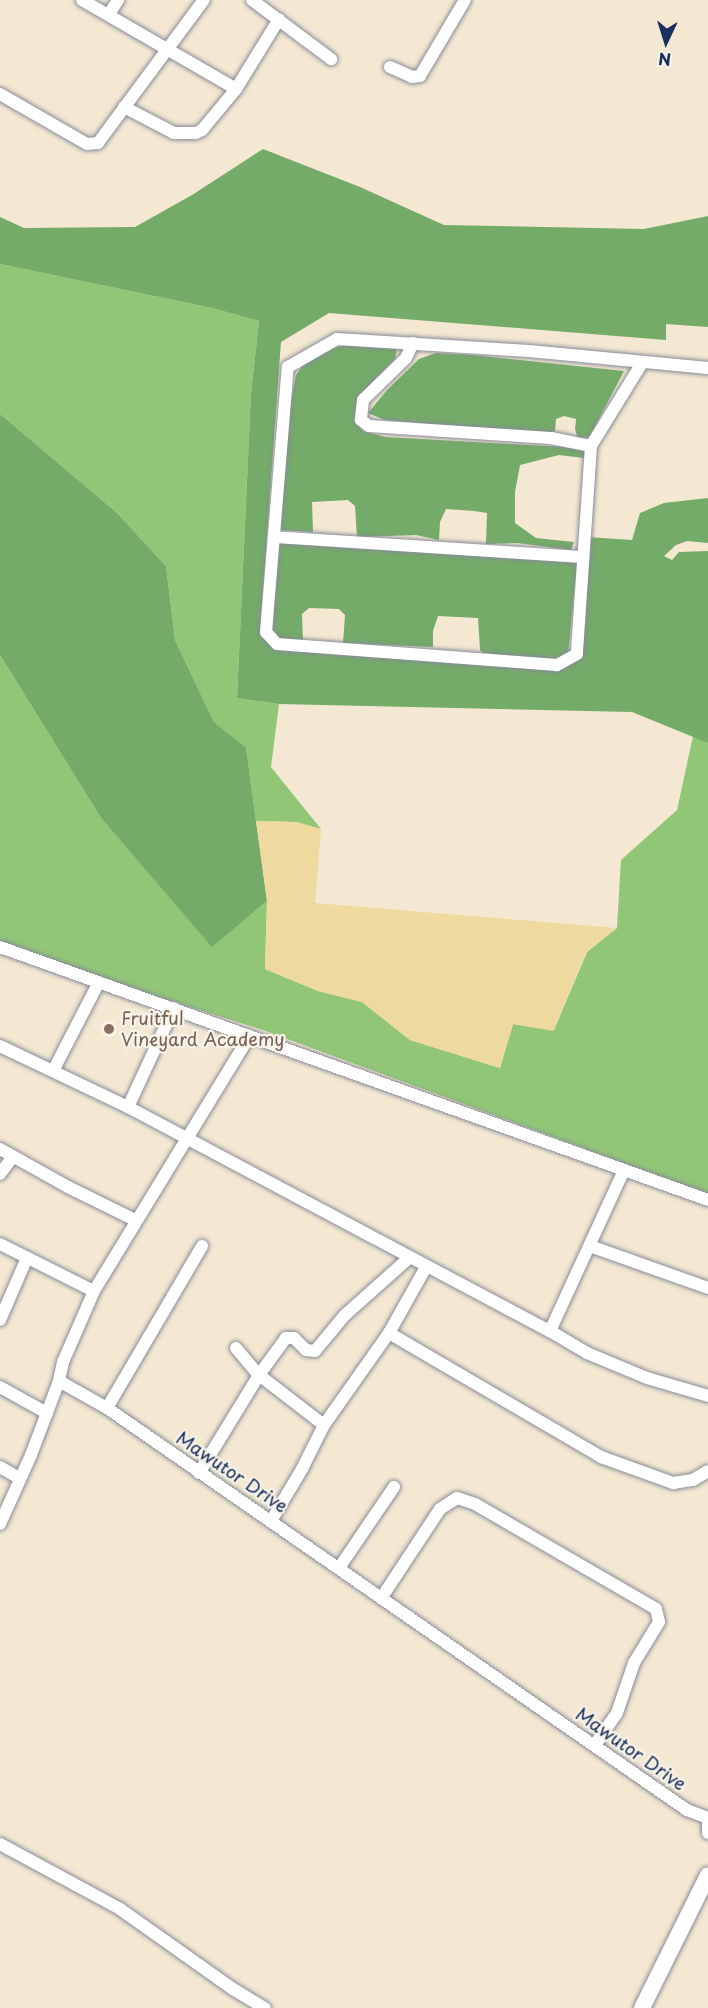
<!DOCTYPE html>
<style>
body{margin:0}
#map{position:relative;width:708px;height:2008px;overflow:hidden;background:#f4e8d3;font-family:"Playpen Sans",sans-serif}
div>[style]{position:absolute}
.green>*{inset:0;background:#91c677}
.forest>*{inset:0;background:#74ab68}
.sand>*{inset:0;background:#eeda9e}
.roads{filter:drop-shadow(0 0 2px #888c98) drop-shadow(0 0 2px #888c98)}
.minor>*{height:12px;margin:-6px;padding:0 6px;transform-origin:6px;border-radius:6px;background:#fff}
.highway>*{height:16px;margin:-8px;padding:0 8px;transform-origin:8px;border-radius:8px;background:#fff}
.dots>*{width:16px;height:16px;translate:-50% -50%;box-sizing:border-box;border:3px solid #f7f3e8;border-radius:50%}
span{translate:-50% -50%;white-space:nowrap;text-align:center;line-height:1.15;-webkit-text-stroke:4.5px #f7f3e8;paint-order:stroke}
.education-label{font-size:18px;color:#785e54}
.left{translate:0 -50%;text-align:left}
.street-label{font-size:18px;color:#1b2f5e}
.north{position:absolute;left:636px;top:12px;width:60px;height:60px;-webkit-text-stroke:4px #f7f3e8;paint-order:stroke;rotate:184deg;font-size:16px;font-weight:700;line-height:24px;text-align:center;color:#1b2f5e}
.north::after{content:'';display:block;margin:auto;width:21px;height:27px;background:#1b2f5e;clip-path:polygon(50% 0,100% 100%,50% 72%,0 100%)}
</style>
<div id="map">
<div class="green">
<i style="clip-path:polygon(0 264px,212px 308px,259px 321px,251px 393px,237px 698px,279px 704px,271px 767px,321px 829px,296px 822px,256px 821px,246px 749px,214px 722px,175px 640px,166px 566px,116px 512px,0 414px)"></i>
<i style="clip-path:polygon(0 655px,101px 818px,212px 946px,267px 901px,265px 969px,318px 991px,362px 1002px,410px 1040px,500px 1068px,513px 1024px,554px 1030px,587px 952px,617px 928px,621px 860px,677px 810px,693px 736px,708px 743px,708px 1194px,263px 1030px,0 947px)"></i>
</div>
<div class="forest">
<i style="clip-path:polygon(263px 149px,360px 187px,444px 225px,644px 229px,708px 216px,708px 327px,666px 324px,666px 340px,329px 313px,281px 342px,260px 631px,277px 649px,573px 662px,587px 537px,632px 540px,640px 513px,664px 503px,708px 498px,708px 543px,687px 541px,676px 545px,664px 556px,672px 560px,679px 552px,708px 551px,708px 743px,632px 712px,279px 704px,237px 698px,251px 393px,259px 321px,212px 308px,0 264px,0 217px,24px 228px,135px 227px,192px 195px)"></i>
<i style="clip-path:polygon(351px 345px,397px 349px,395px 359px,359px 397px,354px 421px,363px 431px,385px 437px,582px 448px,586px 451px,584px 458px,559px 455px,520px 465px,515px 492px,515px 523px,536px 538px,574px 542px,571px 550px,517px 543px,486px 544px,487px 513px,474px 511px,446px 509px,440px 522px,439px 540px,416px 535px,357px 537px,355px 506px,348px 500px,312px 502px,313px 532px,279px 530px,290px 407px,296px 375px,307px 360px,329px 348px)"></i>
<i style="clip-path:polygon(436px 353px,473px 355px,624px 371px,590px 436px,578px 439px,575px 429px,576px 419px,564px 416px,556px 419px,555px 431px,550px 434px,385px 420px,368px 413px,388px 389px,419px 359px)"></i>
<i style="clip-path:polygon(0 414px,116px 512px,166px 566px,175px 640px,214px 722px,246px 748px,267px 901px,212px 947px,101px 818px,0 655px)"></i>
<i style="clip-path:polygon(276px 542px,577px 562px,568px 655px,550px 660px,483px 653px,480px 650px,478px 618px,438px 616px,433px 631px,433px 647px,343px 643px,345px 615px,339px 609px,309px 608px,302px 614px,303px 641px,279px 638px,272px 628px)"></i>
</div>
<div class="sand">
<i style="clip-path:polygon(256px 821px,296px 822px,321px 829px,315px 903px,617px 928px,586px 952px,553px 1031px,513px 1024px,500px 1068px,410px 1040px,362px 1002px,318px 991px,265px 969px,267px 901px)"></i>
</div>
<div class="roads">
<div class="minor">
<i style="left:82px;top:0;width:178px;rotate:30deg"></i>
<i style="left:252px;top:0;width:99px;rotate:36.8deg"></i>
<i style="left:109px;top:14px;width:17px;rotate:-57deg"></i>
<i style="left:390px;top:67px;width:24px;rotate:24deg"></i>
<i style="left:412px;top:77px;width:8px;rotate:-7deg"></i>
<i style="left:420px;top:76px;width:88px;rotate:-59.4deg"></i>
<i style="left:0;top:94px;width:100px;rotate:29.9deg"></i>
<i style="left:87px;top:144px;width:11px;rotate:-5deg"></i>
<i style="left:98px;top:143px;width:178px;rotate:-53.5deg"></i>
<i style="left:124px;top:107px;width:56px;rotate:27.5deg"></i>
<i style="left:174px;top:133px;width:22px"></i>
<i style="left:196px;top:133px;width:7px;rotate:-27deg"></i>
<i style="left:202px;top:130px;width:53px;rotate:-50.3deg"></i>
<i style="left:236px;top:89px;width:82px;rotate:-58.4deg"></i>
<i style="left:413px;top:343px;width:17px;rotate:115deg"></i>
<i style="left:406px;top:358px;width:60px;rotate:135.7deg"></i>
<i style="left:363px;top:400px;width:20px;rotate:96deg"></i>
<i style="left:361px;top:420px;width:10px;rotate:37deg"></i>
<i style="left:369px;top:426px;width:182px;rotate:3.8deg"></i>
<i style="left:551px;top:438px;width:41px;rotate:11.3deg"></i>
<i style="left:642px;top:363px;width:97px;rotate:121.6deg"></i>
<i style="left:591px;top:446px;width:208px;rotate:93.9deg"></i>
<i style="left:577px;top:654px;width:23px;rotate:151deg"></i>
<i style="left:557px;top:665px;width:281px;rotate:-175.7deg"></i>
<i style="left:277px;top:644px;width:16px;rotate:-133deg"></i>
<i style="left:266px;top:632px;width:266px;rotate:-85.3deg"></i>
<i style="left:288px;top:367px;width:56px;rotate:-29.7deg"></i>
<i style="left:337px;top:339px;width:192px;rotate:3.6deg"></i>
<i style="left:529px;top:351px;width:180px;rotate:5.4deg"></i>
<i style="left:274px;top:537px;width:310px;rotate:3.7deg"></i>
<i style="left:0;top:947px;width:752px;rotate:19.66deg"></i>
<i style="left:249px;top:1037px;width:298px;rotate:121.4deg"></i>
<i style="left:94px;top:1291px;width:77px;rotate:113.6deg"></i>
<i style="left:63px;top:1362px;width:19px;rotate:102deg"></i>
<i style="left:59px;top:1381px;width:55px;rotate:29.4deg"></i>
<i style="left:107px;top:1408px;width:706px;rotate:34.73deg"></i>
<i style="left:687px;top:1810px;width:22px;rotate:21deg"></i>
<i style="left:0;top:1046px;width:142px;rotate:25.5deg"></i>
<i style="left:128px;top:1107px;width:478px;rotate:28deg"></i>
<i style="left:550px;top:1331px;width:177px;rotate:-65.3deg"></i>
<i style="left:53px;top:1071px;width:100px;rotate:-62.7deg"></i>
<i style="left:128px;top:1107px;width:109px;rotate:-65.1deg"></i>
<i style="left:0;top:1149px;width:78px;rotate:29.2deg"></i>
<i style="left:68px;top:1187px;width:75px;rotate:26.2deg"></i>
<i style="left:0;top:1174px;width:21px;rotate:-53deg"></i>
<i style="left:0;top:1244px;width:105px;rotate:26.6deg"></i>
<i style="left:590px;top:1246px;width:125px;rotate:19.6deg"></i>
<i style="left:0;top:1320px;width:68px;rotate:-66.5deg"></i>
<i style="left:550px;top:1331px;width:43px;rotate:30.7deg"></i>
<i style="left:587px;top:1353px;width:65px;rotate:22.6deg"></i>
<i style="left:647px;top:1378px;width:64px;rotate:16.4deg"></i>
<i style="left:389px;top:1333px;width:246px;rotate:30.3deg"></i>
<i style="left:601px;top:1457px;width:77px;rotate:19.9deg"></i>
<i style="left:673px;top:1483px;width:20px;rotate:-9deg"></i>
<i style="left:693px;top:1480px;width:17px;rotate:-31deg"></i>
<i style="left:236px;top:1348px;width:35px;rotate:50deg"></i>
<i style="left:259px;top:1375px;width:82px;rotate:37.6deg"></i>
<i style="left:0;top:1387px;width:54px;rotate:29deg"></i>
<i style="left:107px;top:1408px;width:188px;rotate:-59.6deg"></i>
<i style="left:0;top:1467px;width:22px;rotate:30deg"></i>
<i style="left:199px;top:1473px;width:115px;rotate:-58.5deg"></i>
<i style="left:259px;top:1375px;width:46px;rotate:-53.9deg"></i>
<i style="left:286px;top:1338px;width:8px"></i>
<i style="left:294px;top:1338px;width:17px;rotate:45deg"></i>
<i style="left:306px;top:1350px;width:9px;rotate:6deg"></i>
<i style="left:315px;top:1351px;width:47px;rotate:-50.2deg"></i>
<i style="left:345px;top:1315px;width:86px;rotate:-41.7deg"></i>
<i style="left:271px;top:1521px;width:61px;rotate:-59.2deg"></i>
<i style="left:302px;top:1469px;width:49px;rotate:-63.4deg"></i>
<i style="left:324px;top:1425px;width:113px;rotate:-54.8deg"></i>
<i style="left:389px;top:1333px;width:76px;rotate:-60.7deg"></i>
<i style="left:0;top:1524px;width:76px;rotate:-65.8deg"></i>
<i style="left:31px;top:1455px;width:79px;rotate:-69.3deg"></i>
<i style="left:339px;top:1568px;width:98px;rotate:-55.8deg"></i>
<i style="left:382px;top:1597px;width:105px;rotate:-56.6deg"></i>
<i style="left:440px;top:1509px;width:20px;rotate:-33deg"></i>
<i style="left:457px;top:1498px;width:19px;rotate:18deg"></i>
<i style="left:475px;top:1504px;width:209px;rotate:30.1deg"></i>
<i style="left:656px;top:1609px;width:13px;rotate:77deg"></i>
<i style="left:659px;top:1622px;width:48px;rotate:121.4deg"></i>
<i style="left:634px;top:1663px;width:53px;rotate:108.8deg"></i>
<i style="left:617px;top:1713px;width:39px;rotate:125deg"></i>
<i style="left:708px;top:1819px;width:14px;rotate:90deg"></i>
<i style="left:0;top:1844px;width:136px;rotate:28.4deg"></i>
<i style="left:120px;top:1909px;width:138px;rotate:35.3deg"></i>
<i style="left:233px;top:1989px;width:37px;rotate:31deg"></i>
</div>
<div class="highway">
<i style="left:642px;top:2008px;width:148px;rotate:-63.6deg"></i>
</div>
</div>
<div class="dots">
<i style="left:109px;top:1029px;background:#8d6e63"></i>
</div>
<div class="education-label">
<span class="left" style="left:121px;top:1029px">Fruitful<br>Vineyard Academy</span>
</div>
<div class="street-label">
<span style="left:232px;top:1472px;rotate:34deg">Mawutor Drive</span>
<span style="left:631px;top:1749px;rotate:35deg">Mawutor Drive</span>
</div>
<div class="north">N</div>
</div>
